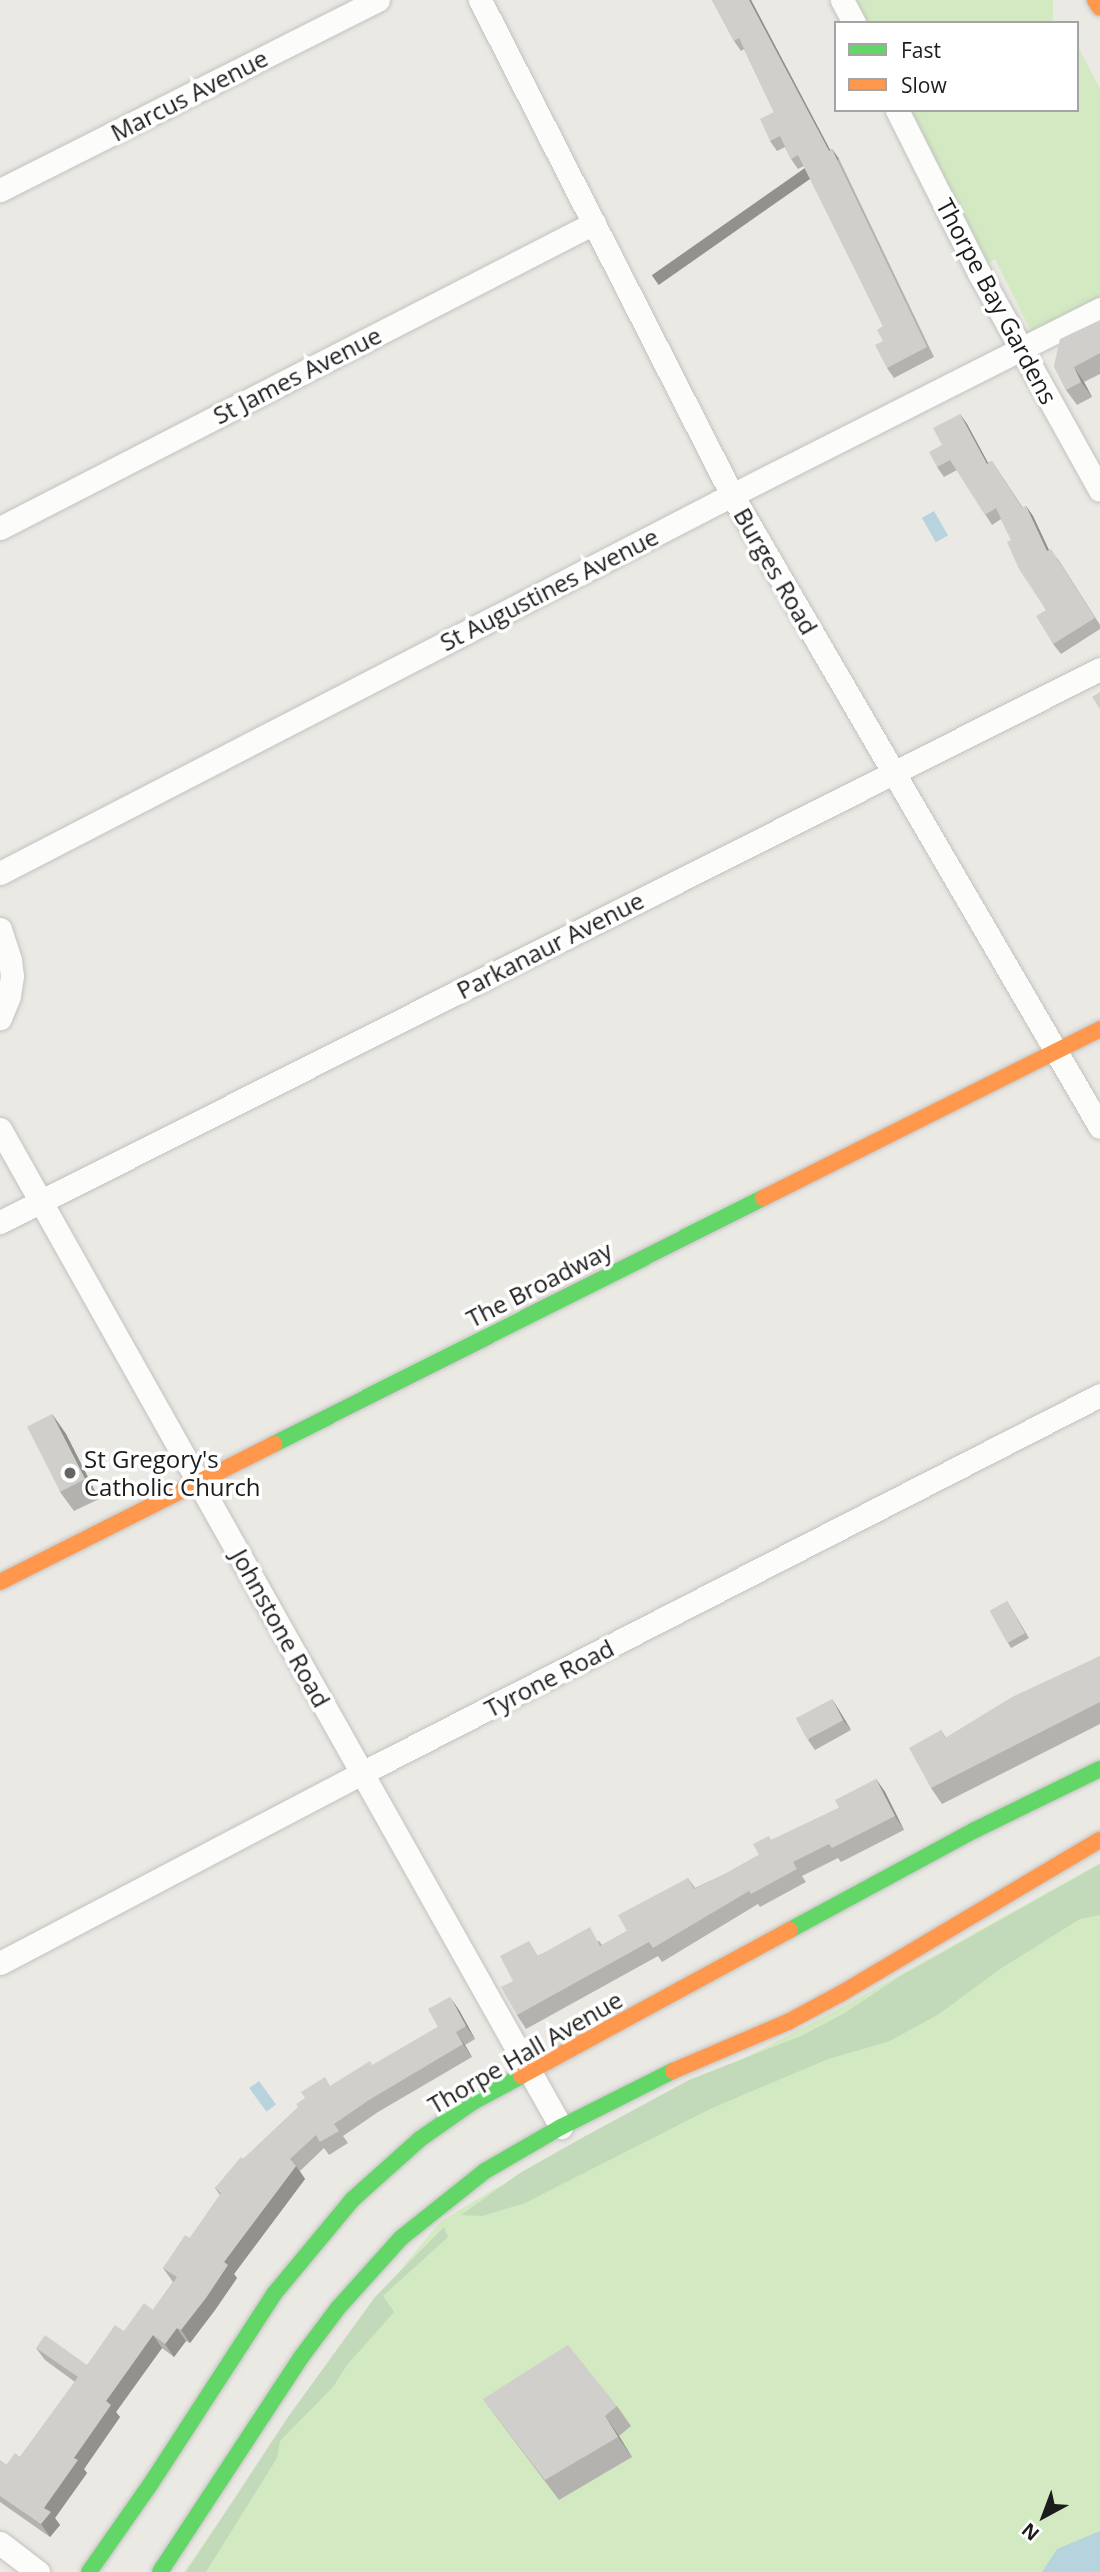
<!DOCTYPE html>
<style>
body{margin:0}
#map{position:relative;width:1100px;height:2572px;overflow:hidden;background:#eae9e4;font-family:"Open Sans",sans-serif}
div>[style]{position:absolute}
.grass>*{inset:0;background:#d3e9c2;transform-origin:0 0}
.forest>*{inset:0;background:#c2dab9}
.water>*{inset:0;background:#b7d3de;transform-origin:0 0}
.roads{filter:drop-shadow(0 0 2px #c3c2c0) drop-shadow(0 0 2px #c3c2c0)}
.street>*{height:23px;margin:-11.5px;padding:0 11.5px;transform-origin:11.5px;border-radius:11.5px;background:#fcfcfb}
.fast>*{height:16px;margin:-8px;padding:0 8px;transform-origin:8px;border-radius:8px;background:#63d668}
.slow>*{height:16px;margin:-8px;padding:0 8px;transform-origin:8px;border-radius:8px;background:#ff974d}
.wall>*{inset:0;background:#b4b2af}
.shaded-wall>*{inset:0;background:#92918e;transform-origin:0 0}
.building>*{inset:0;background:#d1cfcb;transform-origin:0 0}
.dots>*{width:19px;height:19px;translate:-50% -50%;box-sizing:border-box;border:4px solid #fff;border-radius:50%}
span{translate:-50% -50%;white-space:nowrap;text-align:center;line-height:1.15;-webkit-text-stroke:7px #fff;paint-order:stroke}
.street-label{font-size:24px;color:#1c1c1c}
.poi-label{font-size:24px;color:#1c1c1c}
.left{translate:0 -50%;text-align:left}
.legend{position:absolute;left:834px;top:21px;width:245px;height:91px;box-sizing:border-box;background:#fff;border:2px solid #a4a4a4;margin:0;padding:9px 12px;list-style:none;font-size:21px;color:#1c1c1c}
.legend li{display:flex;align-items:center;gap:14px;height:35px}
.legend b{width:35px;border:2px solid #a4a4a4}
.north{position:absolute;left:1009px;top:2481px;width:70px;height:70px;-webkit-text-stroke:5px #fff;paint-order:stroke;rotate:221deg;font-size:19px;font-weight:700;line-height:28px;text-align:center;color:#1c1c1c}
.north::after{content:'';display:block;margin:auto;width:24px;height:32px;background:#1c1c1c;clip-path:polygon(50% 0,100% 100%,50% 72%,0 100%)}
</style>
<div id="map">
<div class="grass">
<i style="left:856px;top:0;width:197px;height:25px"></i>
<i style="clip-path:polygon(1077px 45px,1100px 89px,1100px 300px,1031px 331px,995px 259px,988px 263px,911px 110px,1077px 110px)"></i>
<i style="clip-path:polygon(1100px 1863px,1100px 2572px,184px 2572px,361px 2318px,440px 2222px,489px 2192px,846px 2005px)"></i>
</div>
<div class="forest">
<i style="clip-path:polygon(1100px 1864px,1100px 1915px,1080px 1919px,1000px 1969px,939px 2014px,890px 2041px,828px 2059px,710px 2109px,525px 2203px,482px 2216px,461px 2215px,520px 2173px,580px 2139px,689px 2080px,801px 2036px,843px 2014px,899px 1977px)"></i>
<i style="clip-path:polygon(444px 2227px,448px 2237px,383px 2296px,394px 2312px,347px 2365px,333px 2387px,280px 2441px,277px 2458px,206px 2572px,186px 2572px,288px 2417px,375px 2297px)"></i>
</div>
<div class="water">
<i style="left:934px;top:511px;width:28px;height:14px;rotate:60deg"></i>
<i style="left:259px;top:2081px;width:29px;height:12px;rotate:54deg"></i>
<i style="clip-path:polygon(1100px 2531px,1100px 2572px,1042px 2572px,1057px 2549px)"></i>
</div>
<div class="roads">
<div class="street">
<i style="left:480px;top:0;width:555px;rotate:63.02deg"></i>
<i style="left:732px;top:495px;width:731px;rotate:59.79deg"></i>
<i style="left:842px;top:0;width:26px;rotate:62deg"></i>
<i style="left:897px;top:110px;width:182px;rotate:63.3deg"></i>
<i style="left:979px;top:273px;width:248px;rotate:60.9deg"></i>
<i style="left:0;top:190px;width:423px;rotate:-26.7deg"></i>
<i style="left:0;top:528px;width:668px;rotate:-27.18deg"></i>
<i style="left:0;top:873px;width:810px;rotate:-27.32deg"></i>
<i style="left:720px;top:501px;width:426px;rotate:-26.8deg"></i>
<i style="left:0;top:929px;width:33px;rotate:72deg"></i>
<i style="left:10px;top:960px;width:16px;rotate:83deg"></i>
<i style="left:12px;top:976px;width:20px;rotate:99deg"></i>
<i style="left:9px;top:996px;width:24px;rotate:112deg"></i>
<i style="left:0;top:1129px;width:1145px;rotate:60.66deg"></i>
<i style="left:0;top:1222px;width:1231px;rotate:-26.69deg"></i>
<i style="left:0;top:1963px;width:409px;rotate:-27.7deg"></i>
<i style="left:362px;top:1773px;width:829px;rotate:-27.12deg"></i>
<i style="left:0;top:2543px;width:48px;rotate:37.3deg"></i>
</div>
<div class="fast">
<i style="left:274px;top:1444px;width:547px;rotate:-26.71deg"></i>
<i style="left:790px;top:1930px;width:210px;rotate:-28.4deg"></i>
<i style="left:975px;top:1830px;width:139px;rotate:-26deg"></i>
<i style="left:89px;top:2572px;width:106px;rotate:-55deg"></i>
<i style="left:150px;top:2485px;width:228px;rotate:-57deg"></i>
<i style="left:274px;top:2294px;width:124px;rotate:-50.3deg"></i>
<i style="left:353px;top:2199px;width:90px;rotate:-41.8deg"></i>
<i style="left:420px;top:2139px;width:65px;rotate:-34.9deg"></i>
<i style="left:473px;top:2102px;width:55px;rotate:-28.4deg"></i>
<i style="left:160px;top:2572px;width:258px;rotate:-56.7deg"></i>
<i style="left:302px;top:2356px;width:60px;rotate:-53.1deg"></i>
<i style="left:338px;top:2308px;width:94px;rotate:-48deg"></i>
<i style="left:401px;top:2238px;width:107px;rotate:-38.6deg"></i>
<i style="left:485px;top:2171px;width:88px;rotate:-30.1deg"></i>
<i style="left:561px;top:2127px;width:125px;rotate:-26.6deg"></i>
</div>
<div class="slow">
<i style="left:1095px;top:0;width:9px;rotate:58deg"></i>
<i style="left:763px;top:1198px;width:377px;rotate:-26.6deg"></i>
<i style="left:0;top:1582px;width:307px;rotate:-26.7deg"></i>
<i style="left:673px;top:2071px;width:125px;rotate:-23.1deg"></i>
<i style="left:788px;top:2022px;width:61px;rotate:-28.2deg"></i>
<i style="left:842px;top:1993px;width:300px;rotate:-30.7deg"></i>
<i style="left:521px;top:2076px;width:306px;rotate:-28.5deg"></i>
</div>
</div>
<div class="wall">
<i style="clip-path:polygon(712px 0,751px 0,830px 150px,832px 149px,839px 159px,934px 357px,894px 378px,887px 368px,883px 341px,883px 326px,804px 166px,798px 169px,791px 159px,785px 147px,777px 151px,770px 141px,774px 112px,744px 49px,741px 51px,734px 41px)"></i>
<i style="clip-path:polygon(1100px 320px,1100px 374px,1084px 382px,1092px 397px,1077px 405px,1066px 390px,1054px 366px)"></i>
<i style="clip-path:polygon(960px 414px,967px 424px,988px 463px,992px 461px,1023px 508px,1026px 506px,1033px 516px,1049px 550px,1058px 559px,1100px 625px,1100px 629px,1061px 654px,1053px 644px,1046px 610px,1001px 519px,992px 525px,957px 470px,944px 477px,937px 467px,942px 445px)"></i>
<i style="clip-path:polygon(52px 1414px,66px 1434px,99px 1499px,74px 1511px,60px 1492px)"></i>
<i style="clip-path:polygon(1007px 1601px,1029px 1638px,1011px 1648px,1008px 1643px)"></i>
<i style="clip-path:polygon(1100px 1656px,1100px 1724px,942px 1804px,931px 1788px,941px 1730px,946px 1738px)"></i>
<i style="clip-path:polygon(832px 1699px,851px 1730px,815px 1750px,808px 1740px)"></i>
<i style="clip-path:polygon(876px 1779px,885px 1792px,904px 1830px,841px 1862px,838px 1858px,802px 1876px,806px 1882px,760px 1907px,758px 1904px,662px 1962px,658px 1956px,526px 2029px,517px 2015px,513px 1981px,539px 1955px,599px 1941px,602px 1945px,627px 1931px,688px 1878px,695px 1888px,725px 1874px,759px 1855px,772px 1840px,839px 1808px)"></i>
<i style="clip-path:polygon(459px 2010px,475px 2039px,465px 2045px,472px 2057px,378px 2112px,343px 2136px,348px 2143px,329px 2155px,324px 2148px,300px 2171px,305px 2179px,234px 2274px,237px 2278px,215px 2310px,190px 2343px,186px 2341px,174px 2357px,162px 2348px,116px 2412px,120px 2417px,84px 2469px,87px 2473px,55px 2518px,60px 2525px,50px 2537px,0 2502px,0 2460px,6px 2465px,20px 2457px,75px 2382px,45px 2360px,36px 2348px,87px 2365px,124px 2331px,153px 2310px,173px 2282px,163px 2268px,190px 2238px,220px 2195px,215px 2188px,243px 2159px,331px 2086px,373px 2065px,438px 2027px)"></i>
<i style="clip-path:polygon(483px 2399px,617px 2406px,631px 2426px,619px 2436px,632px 2457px,559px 2500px)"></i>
</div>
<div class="shaded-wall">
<i style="clip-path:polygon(749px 0,751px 0,836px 161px,829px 151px)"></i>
<i style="left:832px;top:149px;width:12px;height:220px;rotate:55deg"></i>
<i style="clip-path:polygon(1074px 367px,1084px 382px,1092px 397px,1081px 382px)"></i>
<i style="clip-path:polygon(960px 414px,967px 424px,994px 474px,987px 464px)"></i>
<i style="clip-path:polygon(1026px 506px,1033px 516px,1054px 561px,1047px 551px)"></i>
<i style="clip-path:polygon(52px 1414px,66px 1434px,99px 1499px,85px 1479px)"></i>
<i style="clip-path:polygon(832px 1699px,839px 1710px,851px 1730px,843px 1720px)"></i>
<i style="clip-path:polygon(876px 1779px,885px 1792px,904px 1830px,895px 1816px)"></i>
<i style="clip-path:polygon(450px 1997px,459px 2010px,475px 2039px,466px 2026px)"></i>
<i style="clip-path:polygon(456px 2032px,465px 2045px,472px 2057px,463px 2044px)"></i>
<i style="clip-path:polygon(296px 2166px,305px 2179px,234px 2274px,237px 2278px,215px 2310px,190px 2343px,181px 2330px,224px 2262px)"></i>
<i style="clip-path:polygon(177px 2328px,186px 2341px,174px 2357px,165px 2344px)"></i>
<i style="clip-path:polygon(153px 2335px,162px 2348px,116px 2412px,120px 2417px,84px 2469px,87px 2473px,55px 2518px,60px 2525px,50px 2537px,41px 2524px,44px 2508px,106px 2401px)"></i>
<i style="clip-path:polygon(605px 2416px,619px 2436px,632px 2457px,618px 2437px)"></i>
</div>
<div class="building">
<i style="clip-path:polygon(712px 0,749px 0,829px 151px,832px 149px,927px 347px,887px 368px,875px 345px,883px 341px,877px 330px,883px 326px,798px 155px,791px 159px,780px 136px,770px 141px,760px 119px,774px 112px,739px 38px,734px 41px)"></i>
<i style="clip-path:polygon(1100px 320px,1100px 353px,1074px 367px,1081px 382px,1066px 390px,1054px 366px,1060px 339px)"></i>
<i style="clip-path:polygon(960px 414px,987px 464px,992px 461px,1022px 508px,1026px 506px,1047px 551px,1051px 549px,1095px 618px,1053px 644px,1036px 616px,1046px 610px,1019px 569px,1007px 542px,1011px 540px,996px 508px,985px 515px,950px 460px,937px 467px,929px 452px,942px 445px,933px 428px)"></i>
<i style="clip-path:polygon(1100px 692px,1100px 709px,1092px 697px)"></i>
<i style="left:52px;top:1414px;width:73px;height:28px;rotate:63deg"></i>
<i style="left:1007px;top:1601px;width:37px;height:20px;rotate:61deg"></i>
<i style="clip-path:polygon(1100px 1656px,1100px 1702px,931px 1788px,909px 1748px,941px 1730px,945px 1738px,1012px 1697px)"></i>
<i style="left:832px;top:1699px;width:24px;height:41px;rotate:62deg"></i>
<i style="clip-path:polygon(876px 1779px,895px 1816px,832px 1848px,829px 1844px,793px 1862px,797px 1869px,751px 1894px,749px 1891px,653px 1948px,649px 1942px,517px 2015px,501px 1987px,513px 1981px,500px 1956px,529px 1941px,538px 1956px,590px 1927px,600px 1946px,627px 1931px,618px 1915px,688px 1878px,694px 1889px,725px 1874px,759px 1855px,753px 1844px,769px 1836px,771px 1840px,839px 1808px,835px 1800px)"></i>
<i style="clip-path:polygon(450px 1997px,466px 2026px,456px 2032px,463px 2044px,369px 2100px,334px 2124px,339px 2131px,320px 2142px,316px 2135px,290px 2159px,296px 2166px,224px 2262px,228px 2265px,206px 2298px,181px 2330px,177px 2328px,165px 2344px,153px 2335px,106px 2401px,111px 2405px,74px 2458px,78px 2460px,44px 2508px,51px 2512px,41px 2524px,0 2496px,0 2460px,6px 2465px,15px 2453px,20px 2457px,78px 2377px,36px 2348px,45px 2335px,87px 2365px,115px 2325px,124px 2331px,144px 2303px,153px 2310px,177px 2277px,163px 2268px,185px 2235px,190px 2238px,221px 2193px,215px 2188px,241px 2157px,243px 2159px,298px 2107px,296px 2104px,305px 2098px,301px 2092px,325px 2077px,330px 2086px,370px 2061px,372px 2065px,438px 2027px,428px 2009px)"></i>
<i style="clip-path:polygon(568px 2345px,617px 2406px,605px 2416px,618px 2437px,545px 2480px,483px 2399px)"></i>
</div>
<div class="dots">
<i style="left:70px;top:1473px;background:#646462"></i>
</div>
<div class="street-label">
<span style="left:189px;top:95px;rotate:-27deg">Marcus Avenue</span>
<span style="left:997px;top:301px;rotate:62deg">Thorpe Bay Gardens</span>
<span style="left:297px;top:375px;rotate:-27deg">St James Avenue</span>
<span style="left:776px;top:571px;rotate:60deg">Burges Road</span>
<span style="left:549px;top:589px;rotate:-27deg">St Augustines Avenue</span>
<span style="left:550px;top:945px;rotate:-27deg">Parkanaur Avenue</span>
<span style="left:539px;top:1284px;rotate:-27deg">The Broadway</span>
<span style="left:281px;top:1628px;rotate:61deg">Johnstone Road</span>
<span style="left:549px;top:1678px;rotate:-27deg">Tyrone Road</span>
<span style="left:525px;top:2052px;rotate:-30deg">Thorpe Hall Avenue</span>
</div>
<div class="poi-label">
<span class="left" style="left:84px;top:1473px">St Gregory's<br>Catholic Church</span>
</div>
<ul class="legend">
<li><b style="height:9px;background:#63d668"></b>Fast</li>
<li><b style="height:9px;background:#ff974d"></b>Slow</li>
</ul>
<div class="north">N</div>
</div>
